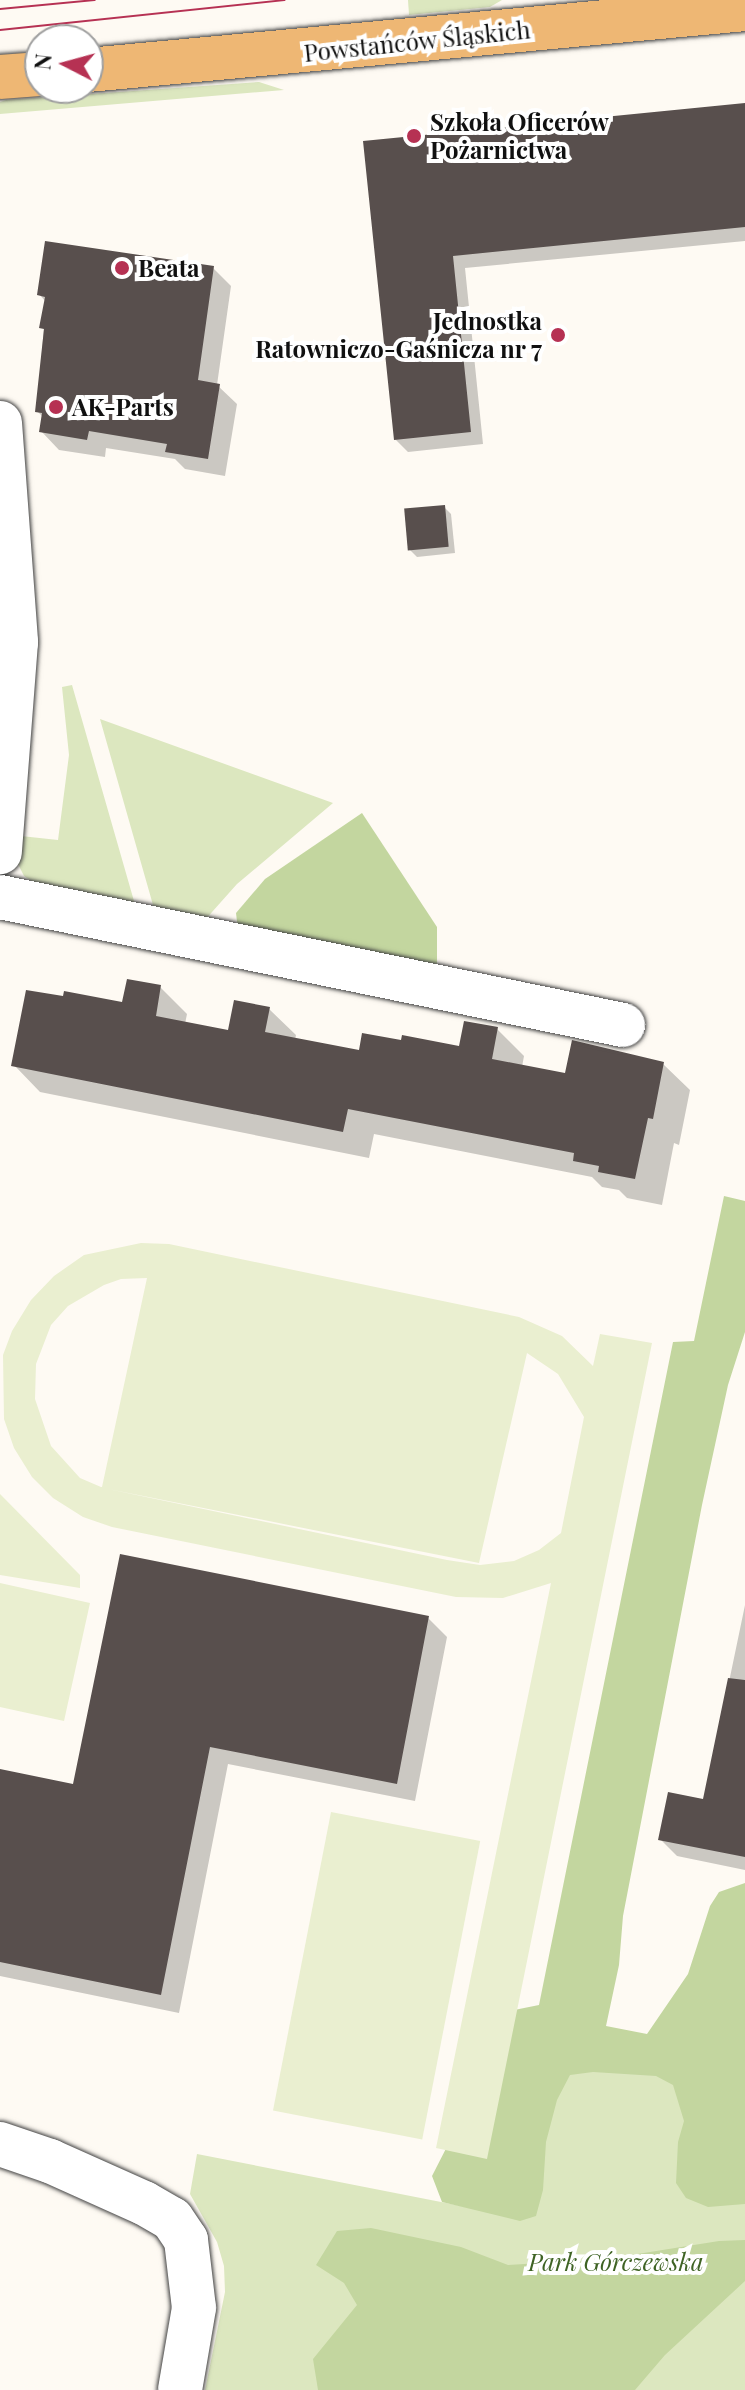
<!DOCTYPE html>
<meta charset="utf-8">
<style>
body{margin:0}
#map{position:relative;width:745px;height:2390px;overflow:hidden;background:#fefaf3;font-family:"Playfair Display",serif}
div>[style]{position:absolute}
.green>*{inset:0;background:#dce7bf}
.forest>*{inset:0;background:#c3d69f}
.pitch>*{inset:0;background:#eaefd0;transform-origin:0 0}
.shadow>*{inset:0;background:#0003}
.building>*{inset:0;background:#584f4d;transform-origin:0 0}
.roads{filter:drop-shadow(0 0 2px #434343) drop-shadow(0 0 2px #434343)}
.minor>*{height:44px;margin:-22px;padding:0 22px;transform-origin:22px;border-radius:22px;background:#fff}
.major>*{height:44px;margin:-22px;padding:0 22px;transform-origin:22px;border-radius:22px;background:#eeb774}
.tram>*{height:2px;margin:-1px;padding:0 1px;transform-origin:1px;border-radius:1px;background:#b63153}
.dots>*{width:22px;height:22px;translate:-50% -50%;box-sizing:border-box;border:4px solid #fff;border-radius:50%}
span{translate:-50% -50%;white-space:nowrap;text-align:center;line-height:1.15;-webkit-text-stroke:8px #fff;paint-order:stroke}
.street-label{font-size:24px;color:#101010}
.poi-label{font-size:24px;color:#101010;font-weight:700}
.left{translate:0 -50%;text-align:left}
.right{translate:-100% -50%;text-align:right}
.park-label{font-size:24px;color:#3e6324;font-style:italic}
.north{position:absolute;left:24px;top:24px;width:80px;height:80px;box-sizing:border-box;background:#fff;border:2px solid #9f9f9f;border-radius:50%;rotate:276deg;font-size:22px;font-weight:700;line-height:32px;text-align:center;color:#101010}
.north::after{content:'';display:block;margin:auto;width:28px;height:36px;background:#b63153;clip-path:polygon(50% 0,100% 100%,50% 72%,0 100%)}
</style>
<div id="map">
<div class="green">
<i style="clip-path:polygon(408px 0,502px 0,490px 7px,409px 15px)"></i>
<i style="clip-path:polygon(259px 82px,284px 90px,0 114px,0 102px,6px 100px)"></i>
<i style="clip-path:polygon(72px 685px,136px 908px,39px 886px,24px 876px,15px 858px,21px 836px,58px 840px,69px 755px,62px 687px)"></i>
<i style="clip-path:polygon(100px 719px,333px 803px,237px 884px,204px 921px,155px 912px)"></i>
<i style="clip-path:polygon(539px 2006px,606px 2027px,745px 2054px,745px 2390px,205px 2390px,225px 2292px,224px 2266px,217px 2242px,190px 2194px,197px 2154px,497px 2213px)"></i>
</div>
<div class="forest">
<i style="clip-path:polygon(362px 813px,437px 927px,437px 964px,238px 930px,236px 913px,265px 879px)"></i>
<i style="clip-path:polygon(724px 1196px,745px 1201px,745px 1332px,728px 1385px,702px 1505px,623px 1916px,619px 1965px,606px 2026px,647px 2034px,688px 1974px,710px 1906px,719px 1892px,745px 1883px,745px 2204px,708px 2207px,686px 2198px,676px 2183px,678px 2142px,684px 2121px,673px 2085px,656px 2076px,593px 2072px,570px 2075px,557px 2100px,546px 2142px,543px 2190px,536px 2216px,520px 2221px,442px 2202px,432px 2176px,457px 2127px,504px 2012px,539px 2005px,673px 1342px,694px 1341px)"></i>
<i style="clip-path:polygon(371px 2228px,461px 2247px,508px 2265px,606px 2259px,719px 2241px,745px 2240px,745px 2281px,665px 2355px,635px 2390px,318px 2390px,313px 2359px,357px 2305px,344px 2283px,316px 2265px,337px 2231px)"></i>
</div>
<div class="pitch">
<i style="clip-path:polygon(evenodd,141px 1243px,169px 1244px,519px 1317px,562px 1336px,593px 1366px,600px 1334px,652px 1343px,487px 2159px,436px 2148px,551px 1583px,503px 1598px,456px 1597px,112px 1527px,83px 1517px,53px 1498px,32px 1477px,14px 1448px,4px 1419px,3px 1355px,12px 1331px,31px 1300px,54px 1276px,84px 1255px,141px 1243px,147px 1278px,102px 1487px,101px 1487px,80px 1478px,51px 1446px,35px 1399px,36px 1364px,51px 1325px,68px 1306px,104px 1285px,121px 1279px,147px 1278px,141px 1243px,527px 1353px,558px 1374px,584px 1417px,561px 1533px,539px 1550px,514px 1561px,480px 1565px,447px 1560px,108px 1489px,479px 1563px,527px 1353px)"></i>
<i style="clip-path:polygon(0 1494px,80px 1575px,80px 1588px,0 1575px)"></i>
<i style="clip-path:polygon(0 1583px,90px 1603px,64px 1721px,0 1707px)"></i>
<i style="left:331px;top:1812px;width:152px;height:304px;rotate:11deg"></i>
</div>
<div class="shadow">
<i style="clip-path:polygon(745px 105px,745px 241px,465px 268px,483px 444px,408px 452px,395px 439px,365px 142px)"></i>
<i style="clip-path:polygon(213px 268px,231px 286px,217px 385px,237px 404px,225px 476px,185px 469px,175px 459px,106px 448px,105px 457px,59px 450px,41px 431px,43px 417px,37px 411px,46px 302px,39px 294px)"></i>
<i style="clip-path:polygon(444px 507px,451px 514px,455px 553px,417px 557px,410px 550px)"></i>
<i style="clip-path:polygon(160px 987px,187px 1014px,185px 1024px,230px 1032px,269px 1009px,296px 1035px,295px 1040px,361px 1052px,461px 1048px,497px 1029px,524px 1056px,522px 1067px,567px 1076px,663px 1064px,690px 1090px,679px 1145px,674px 1143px,662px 1205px,627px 1198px,619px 1190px,602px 1187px,592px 1177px,374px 1134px,369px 1158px,40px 1092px,14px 1065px)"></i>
<i style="clip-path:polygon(745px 1605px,745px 1870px,677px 1856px,660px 1839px,704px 1802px)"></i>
<i style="clip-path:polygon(428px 1618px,447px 1637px,415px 1801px,228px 1764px,179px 2013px,0 1976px,0 1771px,74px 1786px)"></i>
</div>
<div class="building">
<i style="clip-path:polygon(745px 103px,745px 227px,453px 256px,471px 432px,394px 440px,363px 141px)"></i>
<i style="clip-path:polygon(45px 241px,214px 266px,198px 380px,220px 384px,208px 459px,165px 452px,167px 444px,89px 431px,87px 440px,39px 432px,42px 413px,35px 412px,44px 329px,39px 328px,45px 297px,37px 295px)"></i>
<i style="left:445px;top:505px;width:42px;height:41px;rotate:85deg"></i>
<i style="clip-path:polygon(127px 979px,161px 985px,156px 1016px,228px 1030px,234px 1000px,270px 1007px,265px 1032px,359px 1050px,362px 1033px,401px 1040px,402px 1035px,459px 1046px,464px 1021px,498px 1027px,492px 1059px,565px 1073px,572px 1040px,664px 1062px,653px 1119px,648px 1118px,635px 1179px,598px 1172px,599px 1166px,573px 1161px,574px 1153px,348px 1109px,343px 1132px,11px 1066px,26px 990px,63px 996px,64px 991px,122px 1002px)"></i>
<i style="clip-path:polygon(120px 1554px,429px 1616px,397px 1784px,210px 1747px,161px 1995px,0 1962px,0 1769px,73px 1784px)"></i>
<i style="clip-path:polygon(728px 1678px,745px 1680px,745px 1857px,658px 1840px,668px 1792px,703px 1799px)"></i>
</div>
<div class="roads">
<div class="minor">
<i style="left:0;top:423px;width:220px;rotate:85.8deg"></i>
<i style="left:16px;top:642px;width:211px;rotate:94.4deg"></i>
<i style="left:0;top:897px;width:636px;rotate:11.61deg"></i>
<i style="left:0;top:2144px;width:53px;rotate:18.8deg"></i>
<i style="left:50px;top:2161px;width:103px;rotate:24.1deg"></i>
<i style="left:144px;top:2203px;width:32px;rotate:30deg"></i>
<i style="left:172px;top:2219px;width:25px;rotate:56deg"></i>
<i style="left:186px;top:2240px;width:68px;rotate:83.3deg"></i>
<i style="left:194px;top:2308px;width:83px;rotate:99.7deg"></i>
</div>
<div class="major">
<i style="left:88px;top:70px;width:660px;rotate:-5.3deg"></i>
<i style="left:0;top:77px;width:40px;rotate:-4.3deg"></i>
</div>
</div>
<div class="tram">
<i style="left:0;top:9px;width:95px;rotate:-5.4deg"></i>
<i style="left:0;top:30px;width:286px;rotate:-6deg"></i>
</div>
<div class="dots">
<i style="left:414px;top:136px;background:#b63153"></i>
<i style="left:122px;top:268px;background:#b63153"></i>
<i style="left:558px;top:335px;background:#b63153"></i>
<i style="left:56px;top:407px;background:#b63153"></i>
</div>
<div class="street-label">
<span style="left:417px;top:41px;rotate:-6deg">Powstańców Śląskich</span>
</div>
<div class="poi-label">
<span class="left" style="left:430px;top:136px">Szkoła Oficerów<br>Pożarnictwa</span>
<span class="left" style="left:138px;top:268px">Beata</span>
<span class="right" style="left:542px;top:335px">Jednostka<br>Ratowniczo-Gaśnicza nr 7</span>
<span class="left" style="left:72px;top:407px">AK-Parts</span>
</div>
<div class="park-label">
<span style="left:616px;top:2262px">Park Górczewska</span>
</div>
<div class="north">N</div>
</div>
